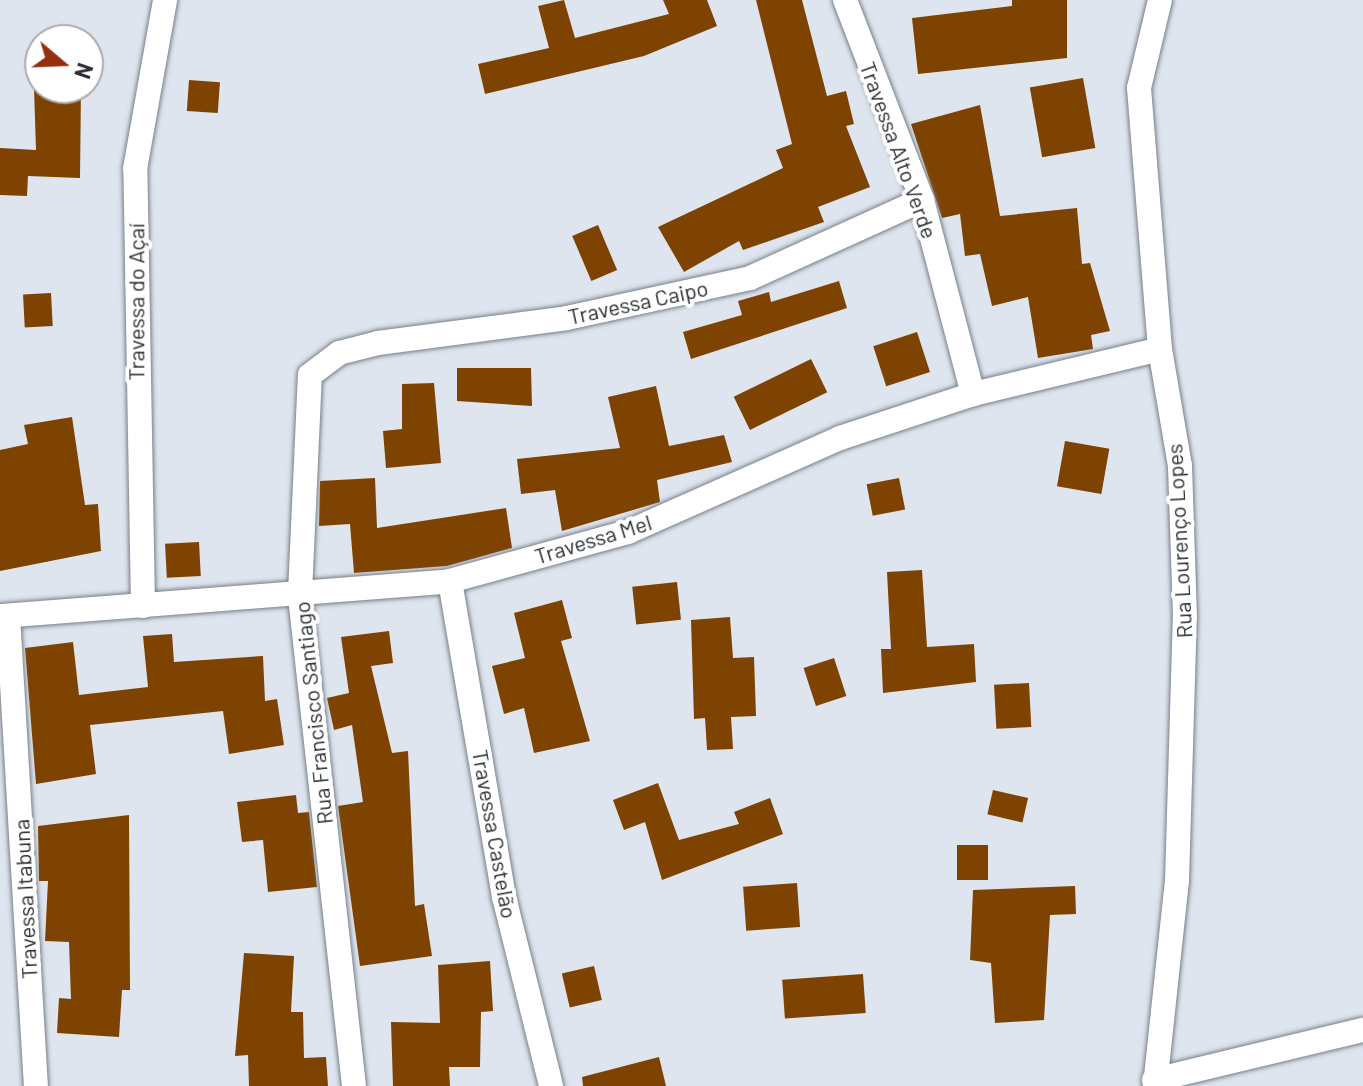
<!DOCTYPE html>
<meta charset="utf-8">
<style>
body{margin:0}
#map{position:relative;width:1363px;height:1086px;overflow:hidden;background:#dee5ef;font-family:Barlow,sans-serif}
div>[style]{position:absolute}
.building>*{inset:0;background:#7e4301;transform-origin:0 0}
.roads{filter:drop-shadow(0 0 2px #787f88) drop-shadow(0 0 2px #787f88)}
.minor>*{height:24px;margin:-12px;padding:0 12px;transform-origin:12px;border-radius:12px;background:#fff}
span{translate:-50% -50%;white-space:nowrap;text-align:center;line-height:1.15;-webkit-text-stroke:8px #fff;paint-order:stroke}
.street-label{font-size:22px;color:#2c2f33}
.north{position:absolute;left:24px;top:24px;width:80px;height:80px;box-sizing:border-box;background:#fff;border:2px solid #abacad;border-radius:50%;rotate:109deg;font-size:22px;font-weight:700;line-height:32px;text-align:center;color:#2c2f33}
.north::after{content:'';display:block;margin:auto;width:28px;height:36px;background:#962f0f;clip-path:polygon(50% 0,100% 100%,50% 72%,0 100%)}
</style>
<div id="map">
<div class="building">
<i style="clip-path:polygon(564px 0,575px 38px,669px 14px,663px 0,707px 0,717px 26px,644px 56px,485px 94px,478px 64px,549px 48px,538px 6px)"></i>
<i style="clip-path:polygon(756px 0,802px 0,827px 96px,846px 91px,854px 124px,846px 126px,870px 187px,818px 207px,824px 222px,743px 250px,739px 241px,684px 272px,658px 227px,783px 168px,776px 150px,792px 144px)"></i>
<i style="clip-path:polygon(1012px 0,1067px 0,1067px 58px,918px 74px,912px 18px,1012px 6px)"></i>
<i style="left:1083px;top:78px;width:71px;height:54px;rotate:80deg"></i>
<i style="left:189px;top:80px;width:31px;height:31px;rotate:4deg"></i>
<i style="clip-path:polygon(34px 88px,81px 88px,80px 178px,28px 176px,27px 196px,0 195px,0 148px,36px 150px)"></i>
<i style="clip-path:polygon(980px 105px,1000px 216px,1077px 208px,1082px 264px,1090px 263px,1110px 331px,1091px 335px,1093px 349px,1038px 358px,1028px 297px,992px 306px,980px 254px,965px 256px,960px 214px,942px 218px,911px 124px)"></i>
<i style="left:598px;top:225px;width:49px;height:28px;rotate:67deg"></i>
<i style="clip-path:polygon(839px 281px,847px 308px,691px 359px,683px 332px,742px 315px,738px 301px,769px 292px,771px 302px)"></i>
<i style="left:51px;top:293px;width:33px;height:28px;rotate:87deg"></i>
<i style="left:917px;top:332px;width:42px;height:46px;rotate:72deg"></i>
<i style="left:811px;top:359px;width:37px;height:86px;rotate:64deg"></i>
<i style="clip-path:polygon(457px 368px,531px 368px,532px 406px,457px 401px)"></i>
<i style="clip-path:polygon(434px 383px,441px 463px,386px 468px,383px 431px,402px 429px,402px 384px)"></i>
<i style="clip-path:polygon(656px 386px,669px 446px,724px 435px,732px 462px,657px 480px,660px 502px,562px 531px,555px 490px,521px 494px,517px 459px,620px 448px,608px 397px)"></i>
<i style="clip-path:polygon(72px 417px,85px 505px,98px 504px,101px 551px,0 571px,0 450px,28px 444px,24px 425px)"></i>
<i style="left:1065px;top:441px;width:45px;height:46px;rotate:10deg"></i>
<i style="clip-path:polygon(375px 478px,377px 528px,506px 508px,512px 548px,447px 566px,354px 573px,350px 524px,319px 526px,320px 481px)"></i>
<i style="left:899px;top:478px;width:32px;height:33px;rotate:79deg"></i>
<i style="left:199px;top:542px;width:34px;height:34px;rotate:87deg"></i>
<i style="clip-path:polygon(922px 570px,927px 647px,974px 644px,976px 682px,883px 693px,881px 649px,891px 649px,887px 572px)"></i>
<i style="left:677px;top:582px;width:38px;height:45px;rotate:84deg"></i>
<i style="clip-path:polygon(562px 600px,572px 638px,561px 641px,590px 741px,534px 753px,524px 708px,504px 714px,492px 666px,525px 658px,514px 613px)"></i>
<i style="clip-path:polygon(730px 617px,733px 658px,754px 657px,756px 716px,731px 717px,733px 749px,707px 750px,705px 718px,694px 719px,691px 620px)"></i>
<i style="clip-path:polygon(389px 631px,393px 663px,371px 666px,392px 753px,408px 751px,415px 906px,424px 904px,432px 956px,360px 966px,338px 806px,363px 802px,352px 725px,334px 730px,327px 698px,349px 693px,341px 637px)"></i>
<i style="clip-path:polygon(172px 634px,174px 662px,263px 656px,265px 701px,277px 699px,284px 745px,229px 754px,223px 711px,90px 725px,96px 774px,36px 784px,25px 648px,73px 642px,79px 695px,148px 687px,143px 636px)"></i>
<i style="left:834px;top:658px;width:40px;height:32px;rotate:72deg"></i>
<i style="left:1029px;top:683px;width:44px;height:35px;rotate:87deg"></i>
<i style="clip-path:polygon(658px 783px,679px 840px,739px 824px,734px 812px,770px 798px,783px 834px,662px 880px,645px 822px,624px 830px,613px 800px)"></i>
<i style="left:993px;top:790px;width:36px;height:25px;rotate:13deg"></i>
<i style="clip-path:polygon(296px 795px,298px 813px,309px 812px,317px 887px,268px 892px,263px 840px,242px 842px,237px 802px)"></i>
<i style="clip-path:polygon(129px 815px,130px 990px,122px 990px,119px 1037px,57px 1033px,59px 998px,71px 999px,69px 942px,45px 941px,48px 881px,39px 881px,38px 826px)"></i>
<i style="left:957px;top:845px;width:31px;height:35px"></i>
<i style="left:797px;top:883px;width:44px;height:54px;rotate:86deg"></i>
<i style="clip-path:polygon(1075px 886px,1076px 914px,1050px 915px,1044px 1020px,995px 1023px,991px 963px,970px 960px,973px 890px)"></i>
<i style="clip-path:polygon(244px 953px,294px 956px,291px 1012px,303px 1012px,304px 1058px,326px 1057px,328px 1086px,249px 1086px,248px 1055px,235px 1056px)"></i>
<i style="clip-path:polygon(490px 961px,493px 1011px,481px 1012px,480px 1067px,449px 1067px,450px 1086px,393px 1086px,391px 1022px,440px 1023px,438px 965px)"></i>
<i style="left:594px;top:966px;width:35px;height:33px;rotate:77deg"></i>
<i style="left:863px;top:974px;width:39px;height:81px;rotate:86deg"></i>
<i style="clip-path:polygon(659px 1057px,666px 1086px,583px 1086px,582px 1077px)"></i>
</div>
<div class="roads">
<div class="minor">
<i style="left:845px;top:0;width:214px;rotate:68.9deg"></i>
<i style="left:922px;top:200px;width:201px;rotate:75.3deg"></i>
<i style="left:450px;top:581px;width:321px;rotate:80.3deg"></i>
<i style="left:504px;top:897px;width:195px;rotate:76deg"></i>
<i style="left:143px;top:606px;width:437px;rotate:-91deg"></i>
<i style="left:135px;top:169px;width:172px;rotate:-79.9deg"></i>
<i style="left:0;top:616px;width:451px;rotate:-4.4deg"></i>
<i style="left:450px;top:581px;width:185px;rotate:-15.4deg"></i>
<i style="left:628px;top:532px;width:232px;rotate:-23.9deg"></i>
<i style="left:840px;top:438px;width:140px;rotate:-18.3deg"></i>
<i style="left:973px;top:394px;width:192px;rotate:-13.5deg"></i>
<i style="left:8px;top:616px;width:471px;rotate:86.6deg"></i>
<i style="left:1154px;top:1080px;width:215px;rotate:-13.5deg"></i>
<i style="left:354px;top:1086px;width:496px;rotate:-96.3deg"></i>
<i style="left:300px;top:593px;width:218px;rotate:-87.4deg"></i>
<i style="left:310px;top:375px;width:36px;rotate:-37deg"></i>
<i style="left:339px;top:353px;width:40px;rotate:-14.4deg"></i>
<i style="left:378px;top:343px;width:191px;rotate:-7.5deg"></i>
<i style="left:567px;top:318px;width:187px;rotate:-12.3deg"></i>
<i style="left:750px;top:278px;width:189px;rotate:-24.4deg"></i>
<i style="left:1155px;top:1086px;width:206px;rotate:-83.9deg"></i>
<i style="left:1177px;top:881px;width:264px;rotate:-88.3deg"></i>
<i style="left:1185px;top:617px;width:151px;rotate:-91.9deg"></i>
<i style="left:1180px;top:466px;width:119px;rotate:-99.7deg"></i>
<i style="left:1160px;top:349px;width:262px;rotate:-94.6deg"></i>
<i style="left:1139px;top:88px;width:90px;rotate:-76.6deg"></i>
</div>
</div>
<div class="street-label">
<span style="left:899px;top:150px;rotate:70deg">Travessa Alto Verde</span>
<span style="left:136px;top:302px;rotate:-90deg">Travessa do Açaí</span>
<span style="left:638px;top:302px;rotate:-12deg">Travessa Caipo</span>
<span style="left:593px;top:539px;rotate:-17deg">Travessa Mel</span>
<span style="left:1179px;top:541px;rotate:-93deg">Rua Lourenço Lopes</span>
<span style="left:313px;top:713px;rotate:-96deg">Rua Francisco Santiago</span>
<span style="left:495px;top:834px;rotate:80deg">Travessa Castelão</span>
<span style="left:25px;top:899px;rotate:-93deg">Travessa Itabuna</span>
</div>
<div class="north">N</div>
</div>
